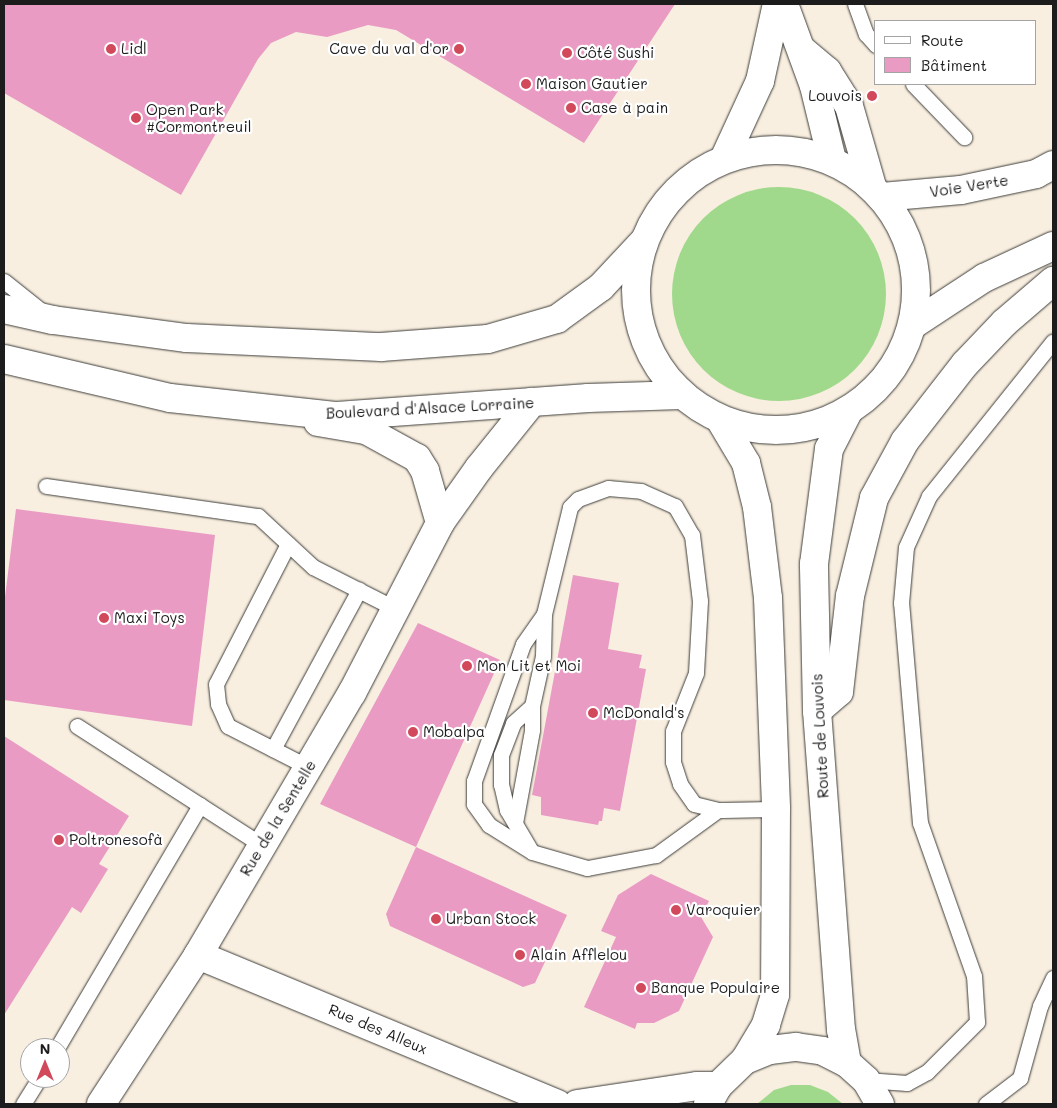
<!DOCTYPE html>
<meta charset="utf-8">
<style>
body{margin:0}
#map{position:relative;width:1057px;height:1108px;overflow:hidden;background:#f8efe0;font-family:Mali,sans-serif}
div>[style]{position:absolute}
.green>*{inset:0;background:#a1d98c}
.round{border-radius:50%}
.building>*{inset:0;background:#e99bc3}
.roads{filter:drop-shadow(0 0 1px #3d3c39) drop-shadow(0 0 1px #3d3c39)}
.lane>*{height:15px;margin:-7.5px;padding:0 7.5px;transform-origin:7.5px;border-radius:7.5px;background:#fff}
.street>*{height:28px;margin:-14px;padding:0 14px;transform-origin:14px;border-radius:14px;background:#fff}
.secondary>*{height:28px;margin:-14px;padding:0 14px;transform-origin:14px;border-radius:14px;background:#fff}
.secondary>.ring{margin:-14px;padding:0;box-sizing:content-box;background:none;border:28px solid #fff;border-radius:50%}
.dots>*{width:14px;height:14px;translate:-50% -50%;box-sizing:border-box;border:2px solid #fff;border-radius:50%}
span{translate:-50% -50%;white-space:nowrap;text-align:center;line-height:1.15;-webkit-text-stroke:4.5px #fff;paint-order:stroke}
.poi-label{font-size:15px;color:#1c1c1c}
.left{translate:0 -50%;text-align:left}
.right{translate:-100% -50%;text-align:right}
.street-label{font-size:15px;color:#1c1c1c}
.frame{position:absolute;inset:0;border:5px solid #1c1c1c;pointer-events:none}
.legend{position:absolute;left:874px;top:20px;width:162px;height:65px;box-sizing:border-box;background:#fff;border:1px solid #a4a4a4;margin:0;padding:6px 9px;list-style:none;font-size:15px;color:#1c1c1c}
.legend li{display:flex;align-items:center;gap:10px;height:25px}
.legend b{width:25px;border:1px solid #a4a4a4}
.north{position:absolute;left:20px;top:1038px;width:50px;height:50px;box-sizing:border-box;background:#fff;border:1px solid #a4a4a4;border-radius:50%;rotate:0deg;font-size:14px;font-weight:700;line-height:20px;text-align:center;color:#1c1c1c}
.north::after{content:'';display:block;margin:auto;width:18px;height:22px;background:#d1495b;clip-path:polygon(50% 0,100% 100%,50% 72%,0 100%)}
</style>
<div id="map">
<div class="green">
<i class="round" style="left:672px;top:187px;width:214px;height:214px"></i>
<i style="clip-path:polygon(791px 1085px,810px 1085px,828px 1092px,843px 1104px,757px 1104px,774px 1090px)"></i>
</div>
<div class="building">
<i style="clip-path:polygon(4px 4px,675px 4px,584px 143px,396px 30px,368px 25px,327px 37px,296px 32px,271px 43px,258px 59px,181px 195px,4px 93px)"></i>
<i style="clip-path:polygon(16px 509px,215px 535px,192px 726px,4px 700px,4px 605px)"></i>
<i style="clip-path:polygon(573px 575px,619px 583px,608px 649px,642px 655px,639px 668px,646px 669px,620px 811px,604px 808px,602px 821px,599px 821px,598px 825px,541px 815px,541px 797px,532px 795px)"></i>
<i style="clip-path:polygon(418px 623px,500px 660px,416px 847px,567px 915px,535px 983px,523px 987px,390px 926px,386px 914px,416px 847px,320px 804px)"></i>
<i style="clip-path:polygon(4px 736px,129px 816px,99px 864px,108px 869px,89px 900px,81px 913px,72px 907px,4px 1015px)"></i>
<i style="clip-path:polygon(651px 874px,709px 901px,701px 917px,713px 937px,679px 1011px,654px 1023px,637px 1023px,635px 1029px,584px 1007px,616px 937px,601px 931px,618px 895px)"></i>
</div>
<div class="roads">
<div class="lane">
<i style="left:855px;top:4px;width:32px;rotate:70deg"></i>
<i style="left:866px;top:34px;width:15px;rotate:48deg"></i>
<i style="left:913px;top:84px;width:74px;rotate:46.1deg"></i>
<i style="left:4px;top:281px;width:51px;rotate:38.7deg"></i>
<i style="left:46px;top:486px;width:214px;rotate:8.1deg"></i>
<i style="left:258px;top:516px;width:75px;rotate:42.8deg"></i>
<i style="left:313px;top:567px;width:93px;rotate:26.8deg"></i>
<i style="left:288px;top:544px;width:157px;rotate:117.2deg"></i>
<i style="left:216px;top:684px;width:20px;rotate:84deg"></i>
<i style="left:218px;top:704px;width:24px;rotate:66deg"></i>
<i style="left:228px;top:726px;width:90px;rotate:27.1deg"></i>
<i style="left:77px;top:726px;width:220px;rotate:32.8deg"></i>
<i style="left:273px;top:749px;width:181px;rotate:-61.6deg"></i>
<i style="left:718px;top:810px;width:77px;rotate:144deg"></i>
<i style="left:656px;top:855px;width:70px;rotate:169.3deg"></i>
<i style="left:587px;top:868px;width:57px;rotate:-163.8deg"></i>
<i style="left:532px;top:852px;width:51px;rotate:-147.9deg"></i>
<i style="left:489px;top:825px;width:26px;rotate:-126deg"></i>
<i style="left:474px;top:804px;width:23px;rotate:-90deg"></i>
<i style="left:474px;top:781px;width:145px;rotate:-70.3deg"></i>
<i style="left:523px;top:644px;width:37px;rotate:-55deg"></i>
<i style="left:544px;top:614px;width:110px;rotate:-76.3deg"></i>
<i style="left:570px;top:507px;width:11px;rotate:-45deg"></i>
<i style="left:578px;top:499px;width:32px;rotate:-20deg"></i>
<i style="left:608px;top:488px;width:33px;rotate:5deg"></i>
<i style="left:641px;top:491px;width:37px;rotate:24deg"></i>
<i style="left:675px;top:506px;width:34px;rotate:60deg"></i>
<i style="left:692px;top:535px;width:66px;rotate:83.1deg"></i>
<i style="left:700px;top:601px;width:72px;rotate:93.2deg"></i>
<i style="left:696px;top:673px;width:62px;rotate:111.6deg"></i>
<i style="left:673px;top:731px;width:31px;rotate:90deg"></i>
<i style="left:673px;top:762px;width:23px;rotate:72deg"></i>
<i style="left:680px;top:784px;width:24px;rotate:55deg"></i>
<i style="left:694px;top:804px;width:25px;rotate:14deg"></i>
<i style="left:718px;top:810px;width:58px;rotate:-1deg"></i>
<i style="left:515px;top:823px;width:95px;rotate:-79.6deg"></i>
<i style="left:532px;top:730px;width:24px;rotate:-90deg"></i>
<i style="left:530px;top:849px;width:45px;rotate:-120.5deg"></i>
<i style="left:507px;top:810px;width:26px;rotate:-103deg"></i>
<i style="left:501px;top:785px;width:30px;rotate:-90deg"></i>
<i style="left:501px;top:755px;width:34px;rotate:-69deg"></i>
<i style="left:513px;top:723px;width:25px;rotate:-42deg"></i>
<i style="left:532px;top:706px;width:51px;rotate:-77.6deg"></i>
<i style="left:543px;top:656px;width:42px;rotate:-88.6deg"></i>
<i style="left:57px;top:1048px;width:282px;rotate:-59.5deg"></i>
<i style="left:866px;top:1080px;width:41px;rotate:4.2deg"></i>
<i style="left:907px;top:1083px;width:23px;rotate:-29deg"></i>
<i style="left:927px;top:1072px;width:71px;rotate:-45deg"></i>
<i style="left:977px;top:1022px;width:46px;rotate:-93.7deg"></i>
<i style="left:974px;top:976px;width:162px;rotate:-109.4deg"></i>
<i style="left:920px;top:823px;width:221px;rotate:-94.9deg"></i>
<i style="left:901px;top:603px;width:56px;rotate:-84.9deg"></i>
<i style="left:906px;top:547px;width:56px;rotate:-65.7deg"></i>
<i style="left:929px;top:496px;width:198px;rotate:-51.3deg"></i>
<i style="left:23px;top:1104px;width:31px;rotate:-58deg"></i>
<i style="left:986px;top:1104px;width:43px;rotate:-37.4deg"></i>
<i style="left:1020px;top:1078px;width:75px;rotate:-74.5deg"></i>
<i style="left:1040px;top:1006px;width:31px;rotate:-65deg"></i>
</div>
<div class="street">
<i style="left:802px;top:50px;width:33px;rotate:40deg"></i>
<i style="left:827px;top:71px;width:41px;rotate:57.8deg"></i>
<i style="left:849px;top:106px;width:83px;rotate:74deg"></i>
<i style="left:318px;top:422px;width:49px;rotate:9.5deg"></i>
<i style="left:366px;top:430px;width:58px;rotate:28.8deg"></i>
<i style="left:417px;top:458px;width:15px;rotate:58deg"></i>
<i style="left:425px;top:471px;width:54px;rotate:73.9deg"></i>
<i style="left:198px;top:955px;width:389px;rotate:22.5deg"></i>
<i style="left:101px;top:1104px;width:178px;rotate:-56.9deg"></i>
<i style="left:198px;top:955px;width:304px;rotate:-59.6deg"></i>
<i style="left:352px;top:693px;width:191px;rotate:-62.6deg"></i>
<i style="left:440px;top:523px;width:67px;rotate:-54.7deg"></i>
<i style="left:479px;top:468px;width:85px;rotate:-51.2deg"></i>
<i style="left:577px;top:1104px;width:121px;rotate:-8.5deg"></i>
<i style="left:697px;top:1086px;width:21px"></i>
</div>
<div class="secondary">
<i style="left:784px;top:4px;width:87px;rotate:69.9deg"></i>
<i style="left:814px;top:86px;width:76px;rotate:76.3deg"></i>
<i class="ring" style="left:636px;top:150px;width:252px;height:252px"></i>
<i style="left:724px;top:159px;width:86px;rotate:-65.2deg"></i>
<i style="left:760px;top:81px;width:79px;rotate:-77.6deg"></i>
<i style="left:882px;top:197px;width:79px;rotate:-5.1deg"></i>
<i style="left:961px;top:190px;width:77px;rotate:-12deg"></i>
<i style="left:1036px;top:174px;width:19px;rotate:-28deg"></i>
<i style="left:4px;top:309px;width:50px;rotate:12.7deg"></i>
<i style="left:53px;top:320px;width:135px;rotate:7.7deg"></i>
<i style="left:187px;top:338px;width:194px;rotate:2.7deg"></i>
<i style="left:381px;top:347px;width:107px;rotate:-4.3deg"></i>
<i style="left:488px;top:339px;width:72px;rotate:-16.2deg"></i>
<i style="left:557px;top:319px;width:54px;rotate:-36deg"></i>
<i style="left:601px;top:287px;width:63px;rotate:-46.9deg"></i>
<i style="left:914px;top:324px;width:84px;rotate:-33.3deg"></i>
<i style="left:984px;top:278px;width:76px;rotate:-24.9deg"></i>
<i style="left:4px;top:359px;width:171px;rotate:13.2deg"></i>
<i style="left:170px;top:398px;width:168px;rotate:6.2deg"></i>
<i style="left:337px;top:416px;width:252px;rotate:-4.1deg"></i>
<i style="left:588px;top:398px;width:94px;rotate:-1.8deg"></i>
<i style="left:721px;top:421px;width:49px;rotate:59.2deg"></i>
<i style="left:746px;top:463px;width:45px;rotate:76deg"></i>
<i style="left:757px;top:507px;width:92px;rotate:83.1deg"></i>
<i style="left:768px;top:598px;width:211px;rotate:87.8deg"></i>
<i style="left:776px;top:809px;width:186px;rotate:90.3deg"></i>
<i style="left:775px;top:995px;width:31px;rotate:107deg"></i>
<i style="left:766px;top:1025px;width:41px;rotate:121deg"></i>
<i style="left:817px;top:711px;width:29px;rotate:-41deg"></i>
<i style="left:839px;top:692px;width:97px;rotate:-83.5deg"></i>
<i style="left:850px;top:596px;width:101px;rotate:-76.2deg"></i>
<i style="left:874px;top:498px;width:65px;rotate:-61.5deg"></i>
<i style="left:905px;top:441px;width:98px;rotate:-52.1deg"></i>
<i style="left:965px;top:364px;width:57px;rotate:-46.4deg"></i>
<i style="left:1004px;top:323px;width:65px;rotate:-40.6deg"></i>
<i style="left:847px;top:1063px;width:34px;rotate:-100deg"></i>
<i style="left:841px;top:1030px;width:320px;rotate:-94.3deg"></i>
<i style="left:817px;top:711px;width:147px;rotate:-91.2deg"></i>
<i style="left:814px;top:564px;width:116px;rotate:-82.6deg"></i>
<i style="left:829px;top:449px;width:42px;rotate:-62.8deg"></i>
<i style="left:708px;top:1104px;width:21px;rotate:-61deg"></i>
<i style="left:718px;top:1086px;width:37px;rotate:-44deg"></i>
<i style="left:745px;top:1060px;width:27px;rotate:-22deg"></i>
<i style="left:770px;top:1050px;width:26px;rotate:-7deg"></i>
<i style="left:796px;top:1047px;width:27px;rotate:8deg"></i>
<i style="left:823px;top:1051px;width:27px;rotate:27deg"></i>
<i style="left:847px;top:1063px;width:25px;rotate:42deg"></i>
<i style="left:866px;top:1080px;width:28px;rotate:60deg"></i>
</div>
</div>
<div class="dots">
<i style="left:111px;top:49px;background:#d1495b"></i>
<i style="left:459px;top:49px;background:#d1495b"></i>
<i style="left:567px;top:53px;background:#d1495b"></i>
<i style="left:526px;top:84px;background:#d1495b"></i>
<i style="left:872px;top:96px;background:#d1495b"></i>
<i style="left:571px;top:108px;background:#d1495b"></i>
<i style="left:136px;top:118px;background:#d1495b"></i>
<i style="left:104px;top:618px;background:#d1495b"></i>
<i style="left:467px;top:666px;background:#d1495b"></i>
<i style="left:593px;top:713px;background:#d1495b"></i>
<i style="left:413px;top:732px;background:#d1495b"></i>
<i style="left:59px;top:840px;background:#d1495b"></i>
<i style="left:676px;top:910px;background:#d1495b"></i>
<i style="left:436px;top:919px;background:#d1495b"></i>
<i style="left:520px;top:955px;background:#d1495b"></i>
<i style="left:641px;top:988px;background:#d1495b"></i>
</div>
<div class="poi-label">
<span class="left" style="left:121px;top:49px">Lidl</span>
<span class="right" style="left:449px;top:49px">Cave du val d'or</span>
<span class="left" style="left:577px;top:53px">Côté Sushi</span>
<span class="left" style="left:536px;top:84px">Maison Gautier</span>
<span class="right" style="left:862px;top:96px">Louvois</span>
<span class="left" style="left:581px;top:108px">Case à pain</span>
<span class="left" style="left:146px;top:118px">Open Park<br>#Cormontreuil</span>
<span class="left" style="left:114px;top:618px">Maxi Toys</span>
<span class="left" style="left:477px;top:666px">Mon Lit et Moi</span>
<span class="left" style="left:603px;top:713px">McDonald's</span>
<span class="left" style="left:423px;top:732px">Mobalpa</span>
<span class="left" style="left:69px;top:840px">Poltronesofà</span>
<span class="left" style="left:686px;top:910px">Varoquier</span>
<span class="left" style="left:446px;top:919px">Urban Stock</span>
<span class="left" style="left:530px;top:955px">Alain Afflelou</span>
<span class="left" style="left:651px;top:988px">Banque Populaire</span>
</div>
<div class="street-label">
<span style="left:969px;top:186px;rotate:-9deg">Voie Verte</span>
<span style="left:430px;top:408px;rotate:-3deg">Boulevard d'Alsace Lorraine</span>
<span style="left:820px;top:736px;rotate:-93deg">Route de Louvois</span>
<span style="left:278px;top:818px;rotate:-59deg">Rue de la Sentelle</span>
<span style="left:378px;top:1029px;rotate:23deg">Rue des Alleux</span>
</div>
<div class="frame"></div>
<ul class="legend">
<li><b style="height:6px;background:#fff"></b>Route</li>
<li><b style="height:14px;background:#e99bc3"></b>Bâtiment</li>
</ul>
<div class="north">N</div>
</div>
